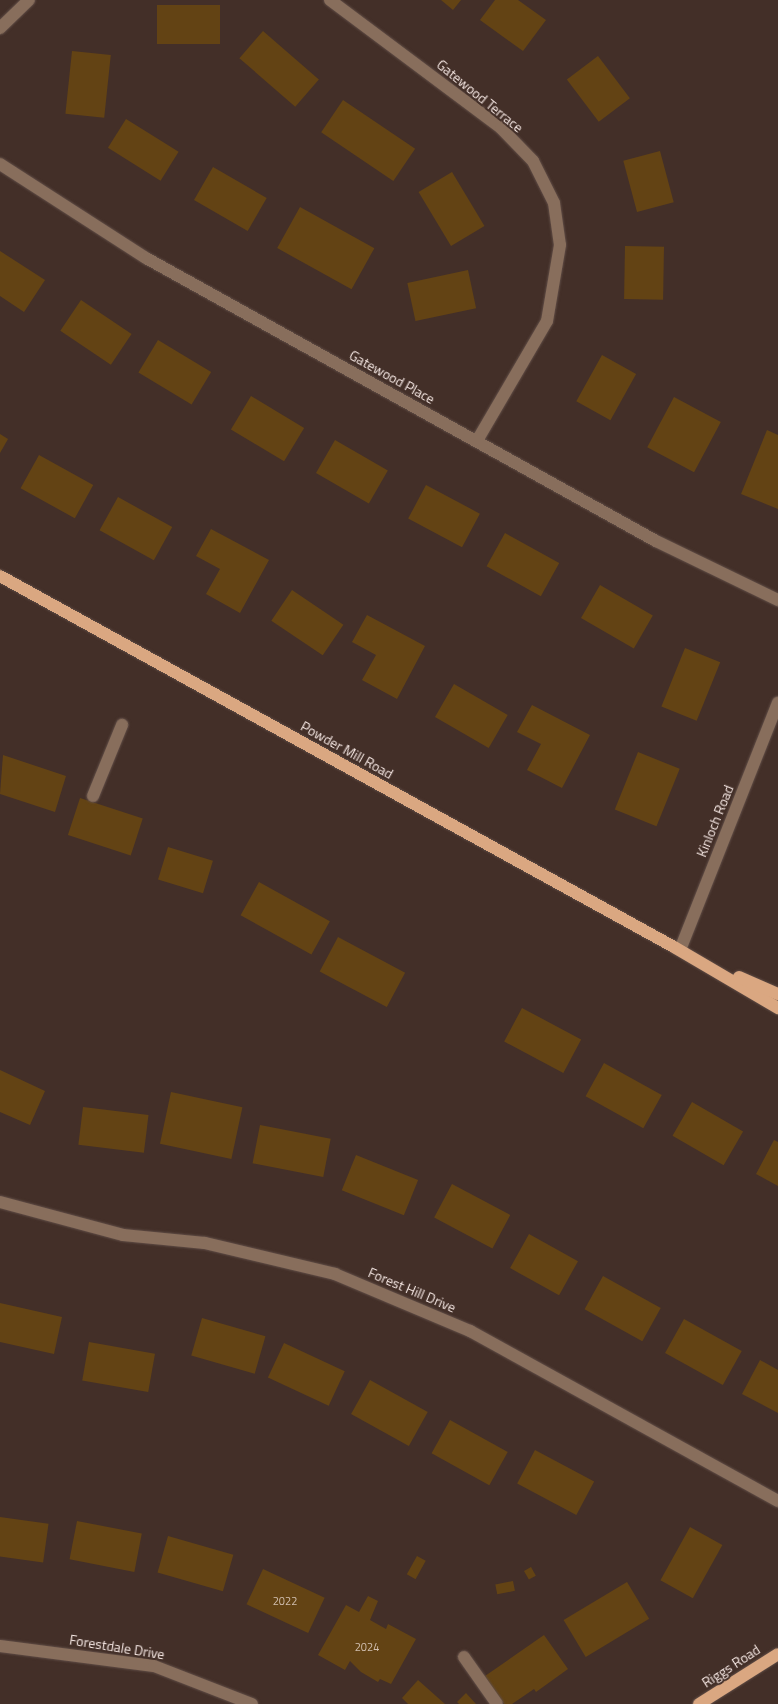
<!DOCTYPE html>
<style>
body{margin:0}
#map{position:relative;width:778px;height:1704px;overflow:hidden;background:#432f28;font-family:"Titillium Web",sans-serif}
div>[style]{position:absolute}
.building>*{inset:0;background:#634314;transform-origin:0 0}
.roads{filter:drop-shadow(0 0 1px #604d46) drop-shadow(0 0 1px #604d46)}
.minor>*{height:12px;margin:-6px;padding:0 6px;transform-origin:6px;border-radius:6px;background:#886e5c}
.major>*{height:12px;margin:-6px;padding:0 6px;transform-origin:6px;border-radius:6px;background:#daa781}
span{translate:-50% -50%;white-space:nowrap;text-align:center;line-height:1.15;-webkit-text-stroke:4px #432f28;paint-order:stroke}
.number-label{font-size:11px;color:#d1bfb0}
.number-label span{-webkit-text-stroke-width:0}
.street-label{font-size:14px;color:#f6e8e4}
</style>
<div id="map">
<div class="building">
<i style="clip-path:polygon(441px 0,461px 0,453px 10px)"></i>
<i style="clip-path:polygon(495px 0,518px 0,546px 20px,523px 51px,480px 20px)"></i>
<i style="left:220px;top:5px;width:39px;height:63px;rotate:90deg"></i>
<i style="left:263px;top:31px;width:74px;height:36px;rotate:41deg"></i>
<i style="left:72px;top:51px;width:39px;height:63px;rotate:6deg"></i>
<i style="left:598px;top:56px;width:53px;height:39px;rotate:53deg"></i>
<i style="left:343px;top:100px;width:87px;height:39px;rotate:34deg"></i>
<i style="left:126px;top:119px;width:62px;height:34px;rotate:32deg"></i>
<i style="left:660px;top:151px;width:53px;height:38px;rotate:75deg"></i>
<i style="left:213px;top:167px;width:62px;height:38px;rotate:30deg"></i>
<i style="left:452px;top:172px;width:63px;height:39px;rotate:59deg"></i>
<i style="left:300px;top:207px;width:85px;height:47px;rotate:29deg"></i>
<i style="left:625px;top:246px;width:39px;height:53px;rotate:1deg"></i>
<i style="clip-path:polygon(0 251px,45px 280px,24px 312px,0 296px)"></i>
<i style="left:468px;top:270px;width:39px;height:62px;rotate:78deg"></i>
<i style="left:81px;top:300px;width:61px;height:37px;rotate:34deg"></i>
<i style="left:158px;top:340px;width:62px;height:38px;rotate:31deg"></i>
<i style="left:602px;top:355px;width:39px;height:53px;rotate:29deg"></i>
<i style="left:251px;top:396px;width:62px;height:39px;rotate:31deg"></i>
<i style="left:674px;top:397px;width:53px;height:57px;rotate:28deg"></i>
<i style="clip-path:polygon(767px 430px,778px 435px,778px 509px,741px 494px)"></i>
<i style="clip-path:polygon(0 434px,8px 439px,0 453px)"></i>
<i style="left:335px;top:440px;width:61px;height:38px;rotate:30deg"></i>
<i style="left:39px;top:455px;width:62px;height:38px;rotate:29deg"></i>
<i style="left:426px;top:485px;width:61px;height:38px;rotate:28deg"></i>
<i style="left:118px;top:497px;width:62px;height:38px;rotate:29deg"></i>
<i style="clip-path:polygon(211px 529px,269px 560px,240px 613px,206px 594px,220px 569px,196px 556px)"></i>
<i style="left:505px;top:533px;width:62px;height:38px;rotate:29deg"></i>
<i style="left:600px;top:585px;width:61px;height:38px;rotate:30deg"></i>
<i style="left:292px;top:590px;width:62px;height:37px;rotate:34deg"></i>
<i style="clip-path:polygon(367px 615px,425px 646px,397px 699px,362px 680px,376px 655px,352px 642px)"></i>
<i style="left:685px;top:648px;width:38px;height:63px;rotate:22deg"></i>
<i style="left:454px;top:684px;width:62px;height:38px;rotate:30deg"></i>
<i style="clip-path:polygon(532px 705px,590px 735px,562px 788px,527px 770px,541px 744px,517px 732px)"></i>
<i style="left:638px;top:752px;width:45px;height:62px;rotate:22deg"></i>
<i style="clip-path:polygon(3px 755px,66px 776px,55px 812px,0 794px)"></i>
<i style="left:80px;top:798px;width:66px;height:39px;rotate:18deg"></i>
<i style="left:168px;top:847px;width:47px;height:34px;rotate:17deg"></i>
<i style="left:259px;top:882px;width:81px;height:38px;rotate:29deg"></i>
<i style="left:338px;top:937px;width:76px;height:39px;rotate:28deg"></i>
<i style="left:522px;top:1008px;width:67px;height:38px;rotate:28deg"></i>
<i style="left:604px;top:1063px;width:66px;height:38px;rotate:29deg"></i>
<i style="clip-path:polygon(0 1070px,45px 1091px,30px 1125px,0 1112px)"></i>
<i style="left:171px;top:1092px;width:73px;height:53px;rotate:12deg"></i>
<i style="left:692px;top:1102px;width:59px;height:39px;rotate:30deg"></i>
<i style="left:83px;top:1107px;width:66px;height:38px;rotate:7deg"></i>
<i style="left:260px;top:1125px;width:72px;height:39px;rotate:11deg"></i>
<i style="clip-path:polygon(774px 1140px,778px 1142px,778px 1186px,756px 1174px)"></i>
<i style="left:356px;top:1155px;width:67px;height:38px;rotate:22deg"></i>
<i style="left:452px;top:1184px;width:66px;height:38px;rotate:28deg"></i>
<i style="left:529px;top:1234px;width:56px;height:39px;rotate:29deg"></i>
<i style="left:603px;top:1276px;width:66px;height:38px;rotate:29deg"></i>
<i style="clip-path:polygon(0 1303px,62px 1317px,54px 1354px,0 1342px)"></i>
<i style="left:202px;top:1318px;width:66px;height:39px;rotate:16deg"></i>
<i style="left:684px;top:1319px;width:66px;height:39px;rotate:29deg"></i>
<i style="left:89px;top:1342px;width:67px;height:39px;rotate:10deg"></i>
<i style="left:284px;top:1343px;width:67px;height:38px;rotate:25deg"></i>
<i style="clip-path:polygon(760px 1360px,778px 1370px,778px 1413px,742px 1394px)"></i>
<i style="left:370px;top:1380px;width:66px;height:39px;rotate:29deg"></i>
<i style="left:450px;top:1420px;width:66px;height:38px;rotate:29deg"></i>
<i style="left:535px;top:1450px;width:67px;height:38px;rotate:28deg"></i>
<i style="left:0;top:1517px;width:49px;height:39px;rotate:8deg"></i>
<i style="left:77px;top:1521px;width:66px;height:39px;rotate:11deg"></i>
<i style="left:690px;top:1527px;width:37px;height:61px;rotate:29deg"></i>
<i style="left:168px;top:1536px;width:68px;height:38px;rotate:16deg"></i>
<i style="left:417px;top:1556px;width:10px;height:21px;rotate:29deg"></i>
<i style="left:531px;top:1567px;width:10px;height:8px;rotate:61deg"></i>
<i style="left:263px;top:1569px;width:68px;height:39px;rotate:25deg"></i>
<i style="left:513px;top:1581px;width:10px;height:18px;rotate:79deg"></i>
<i style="left:627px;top:1582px;width:43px;height:74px;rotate:59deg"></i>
<i style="clip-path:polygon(368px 1596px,378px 1601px,370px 1620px,386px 1629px,388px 1624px,416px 1639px,391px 1684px,380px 1679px,378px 1682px,361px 1672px,350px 1661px,345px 1670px,318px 1655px,346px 1605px,359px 1612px)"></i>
<i style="clip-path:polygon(544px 1635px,568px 1669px,536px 1692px,534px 1689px,512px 1704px,504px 1704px,485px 1676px)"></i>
<i style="clip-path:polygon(418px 1680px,445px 1704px,408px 1704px,402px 1698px)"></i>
<i style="clip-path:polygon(466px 1693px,476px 1704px,459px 1704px,457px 1702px)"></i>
</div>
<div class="roads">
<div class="minor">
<i style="left:330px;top:0;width:214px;rotate:36.8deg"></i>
<i style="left:501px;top:128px;width:46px;rotate:45.9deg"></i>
<i style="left:533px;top:161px;width:47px;rotate:63.4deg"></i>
<i style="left:554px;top:203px;width:42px;rotate:81.9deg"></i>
<i style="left:560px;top:245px;width:77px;rotate:99.7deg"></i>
<i style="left:547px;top:321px;width:139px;rotate:120.3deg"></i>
<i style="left:0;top:28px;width:40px;rotate:-44deg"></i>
<i style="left:0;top:164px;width:174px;rotate:32.8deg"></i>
<i style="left:146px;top:258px;width:583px;rotate:29.03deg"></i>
<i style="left:656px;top:541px;width:136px;rotate:25.8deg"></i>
<i style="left:93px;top:796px;width:77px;rotate:-67.8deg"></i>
<i style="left:680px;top:950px;width:266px;rotate:-68.4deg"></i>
<i style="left:0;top:1202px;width:127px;rotate:15deg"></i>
<i style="left:123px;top:1235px;width:82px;rotate:5.6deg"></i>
<i style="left:205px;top:1243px;width:134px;rotate:13.4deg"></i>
<i style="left:335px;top:1274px;width:147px;rotate:22.9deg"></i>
<i style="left:470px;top:1331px;width:352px;rotate:28.9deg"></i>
<i style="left:0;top:1646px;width:155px;rotate:7.4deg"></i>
<i style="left:154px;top:1666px;width:105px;rotate:21.2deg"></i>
<i style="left:464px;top:1657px;width:57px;rotate:54.9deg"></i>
</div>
<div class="major">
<i style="left:0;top:576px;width:769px;rotate:28.83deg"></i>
<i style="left:674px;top:947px;width:121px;rotate:30.4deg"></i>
<i style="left:739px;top:977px;width:43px;rotate:23.6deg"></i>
<i style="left:699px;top:1704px;width:93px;rotate:-32.3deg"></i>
</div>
</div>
<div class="number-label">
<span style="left:285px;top:1601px">2022</span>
<span style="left:367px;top:1647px">2024</span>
</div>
<div class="street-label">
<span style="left:480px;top:96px;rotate:39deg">Gatewood Terrace</span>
<span style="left:392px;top:377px;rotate:29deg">Gatewood Place</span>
<span style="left:347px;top:750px;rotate:29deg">Powder Mill Road</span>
<span style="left:715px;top:821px;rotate:-68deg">Kinloch Road</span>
<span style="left:412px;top:1290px;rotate:23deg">Forest Hill Drive</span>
<span style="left:117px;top:1647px;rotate:9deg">Forestdale Drive</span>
<span style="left:731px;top:1666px;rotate:-33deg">Riggs Road</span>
</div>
</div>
